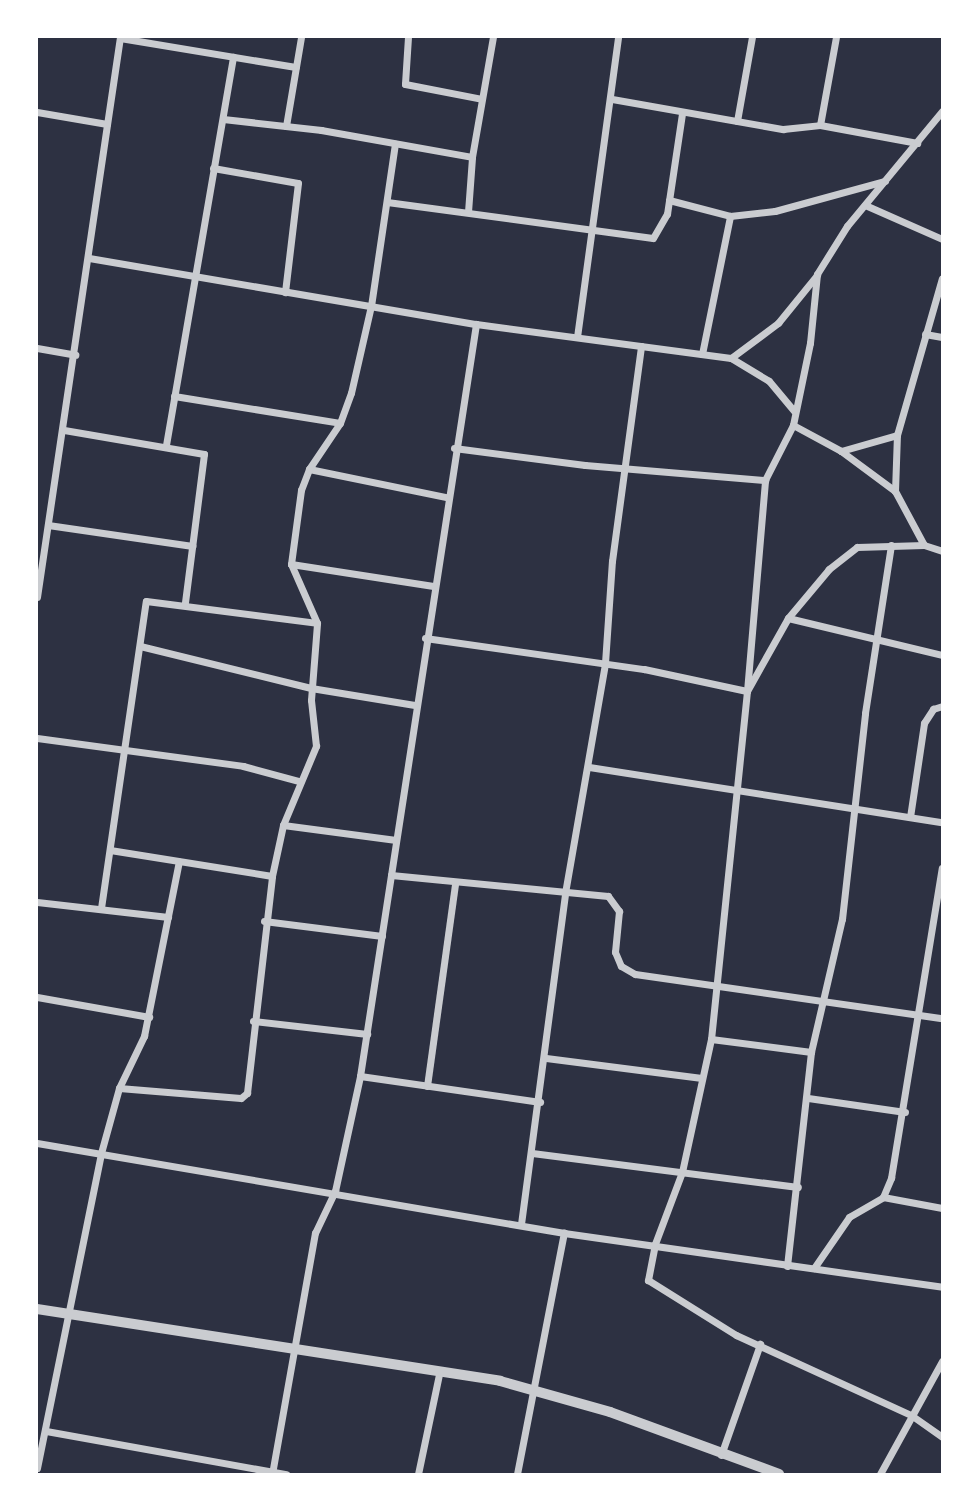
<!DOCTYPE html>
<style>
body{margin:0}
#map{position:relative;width:979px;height:1511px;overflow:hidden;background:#2d3142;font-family:"Fira Sans",sans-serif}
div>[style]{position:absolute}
.minor>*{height:7px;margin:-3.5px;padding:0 3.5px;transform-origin:3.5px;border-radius:3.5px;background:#caccd0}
.tertiary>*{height:10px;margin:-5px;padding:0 5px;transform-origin:5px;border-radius:5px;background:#caccd0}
span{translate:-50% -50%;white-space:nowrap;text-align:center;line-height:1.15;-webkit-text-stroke:5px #fff;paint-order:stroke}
.frame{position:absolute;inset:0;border:38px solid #fff;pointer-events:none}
</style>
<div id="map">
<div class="minor">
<i style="left:408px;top:37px;width:47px;rotate:93.7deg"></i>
<i style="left:405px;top:84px;width:78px;rotate:11deg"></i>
<i style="left:120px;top:38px;width:178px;rotate:9.4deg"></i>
<i style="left:612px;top:99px;width:174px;rotate:10deg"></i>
<i style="left:783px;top:129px;width:37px;rotate:-6deg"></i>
<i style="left:820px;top:125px;width:99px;rotate:10.5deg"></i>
<i style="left:37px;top:112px;width:71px;rotate:9.7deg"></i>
<i style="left:223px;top:119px;width:99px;rotate:6.4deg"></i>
<i style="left:321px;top:130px;width:153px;rotate:10.1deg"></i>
<i style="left:737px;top:121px;width:85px;rotate:-79.9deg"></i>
<i style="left:820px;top:125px;width:89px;rotate:-79.7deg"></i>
<i style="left:286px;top:126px;width:90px;rotate:-80.4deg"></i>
<i style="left:213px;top:168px;width:86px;rotate:10deg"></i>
<i style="left:298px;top:183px;width:110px;rotate:96.8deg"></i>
<i style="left:669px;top:200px;width:63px;rotate:14.7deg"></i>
<i style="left:730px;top:216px;width:45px;rotate:-6.3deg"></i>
<i style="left:775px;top:211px;width:114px;rotate:-15.3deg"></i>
<i style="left:387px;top:202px;width:268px;rotate:7.7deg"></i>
<i style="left:653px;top:238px;width:28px;rotate:-60deg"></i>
<i style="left:667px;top:214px;width:101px;rotate:-81.5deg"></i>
<i style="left:865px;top:205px;width:84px;rotate:23.8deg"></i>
<i style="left:468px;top:212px;width:55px;rotate:-85.8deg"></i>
<i style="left:472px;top:157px;width:122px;rotate:-80.1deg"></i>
<i style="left:89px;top:258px;width:393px;rotate:9.7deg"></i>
<i style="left:476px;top:324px;width:257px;rotate:7.6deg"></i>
<i style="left:731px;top:358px;width:44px;rotate:31.2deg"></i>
<i style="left:769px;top:381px;width:39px;rotate:50deg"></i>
<i style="left:925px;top:334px;width:17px;rotate:10deg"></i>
<i style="left:577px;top:337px;width:303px;rotate:-82.2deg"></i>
<i style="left:37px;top:348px;width:39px;rotate:10deg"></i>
<i style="left:702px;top:354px;width:141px;rotate:-78.5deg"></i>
<i style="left:731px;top:358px;width:59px;rotate:-36.7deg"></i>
<i style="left:778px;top:323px;width:62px;rotate:-50.9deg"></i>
<i style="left:174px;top:396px;width:168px;rotate:9.2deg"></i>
<i style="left:793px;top:425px;width:55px;rotate:28.4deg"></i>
<i style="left:841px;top:451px;width:67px;rotate:36.5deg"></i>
<i style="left:895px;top:491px;width:61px;rotate:61.8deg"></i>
<i style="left:924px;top:545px;width:19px;rotate:18deg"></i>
<i style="left:64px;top:430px;width:142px;rotate:9.7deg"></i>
<i style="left:204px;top:454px;width:150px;rotate:97.3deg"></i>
<i style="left:166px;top:445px;width:394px;rotate:-80.2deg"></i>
<i style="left:454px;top:448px;width:132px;rotate:7.4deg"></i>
<i style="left:585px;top:465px;width:181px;rotate:4.8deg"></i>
<i style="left:841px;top:451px;width:58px;rotate:-15.9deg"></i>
<i style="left:309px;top:469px;width:140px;rotate:11.6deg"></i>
<i style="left:895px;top:491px;width:56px;rotate:-88deg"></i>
<i style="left:897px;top:435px;width:163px;rotate:-74deg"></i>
<i style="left:48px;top:525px;width:146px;rotate:8.3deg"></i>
<i style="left:924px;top:545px;width:67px;rotate:178.3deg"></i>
<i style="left:857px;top:547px;width:36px;rotate:142deg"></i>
<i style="left:829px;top:569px;width:64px;rotate:129.9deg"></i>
<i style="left:788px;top:618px;width:84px;rotate:119.3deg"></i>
<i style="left:747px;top:691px;width:350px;rotate:95.9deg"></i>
<i style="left:711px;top:1039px;width:136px;rotate:102.3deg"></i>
<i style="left:682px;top:1172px;width:77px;rotate:110.6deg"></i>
<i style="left:655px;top:1244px;width:37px;rotate:101deg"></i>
<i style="left:648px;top:1280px;width:104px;rotate:32deg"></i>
<i style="left:736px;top:1335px;width:192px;rotate:24.6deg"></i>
<i style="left:911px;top:1415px;width:38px;rotate:35deg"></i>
<i style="left:291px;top:564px;width:144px;rotate:8.8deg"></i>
<i style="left:37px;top:597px;width:566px;rotate:-81.57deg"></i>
<i style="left:788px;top:618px;width:158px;rotate:13.5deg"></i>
<i style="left:425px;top:638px;width:221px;rotate:8.1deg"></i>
<i style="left:644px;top:669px;width:105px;rotate:12.1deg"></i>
<i style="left:747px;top:691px;width:212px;rotate:-85.1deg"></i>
<i style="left:765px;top:480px;width:62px;rotate:-63deg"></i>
<i style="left:793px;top:425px;width:84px;rotate:-78.3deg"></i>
<i style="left:810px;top:343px;width:69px;rotate:-84.2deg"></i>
<i style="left:817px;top:274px;width:57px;rotate:-58deg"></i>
<i style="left:847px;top:226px;width:149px;rotate:-50.4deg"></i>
<i style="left:140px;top:646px;width:176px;rotate:13.8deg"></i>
<i style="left:311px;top:688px;width:105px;rotate:9.3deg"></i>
<i style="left:37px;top:738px;width:208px;rotate:7.7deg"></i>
<i style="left:243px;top:766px;width:58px;rotate:15deg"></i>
<i style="left:589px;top:767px;width:357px;rotate:8.9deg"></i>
<i style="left:910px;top:817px;width:95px;rotate:-81.5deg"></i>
<i style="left:924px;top:723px;width:17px;rotate:-57deg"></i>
<i style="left:933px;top:709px;width:9px;rotate:-18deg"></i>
<i style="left:283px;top:825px;width:114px;rotate:7.6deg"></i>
<i style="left:110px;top:850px;width:164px;rotate:9.1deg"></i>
<i style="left:391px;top:875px;width:218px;rotate:5.5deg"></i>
<i style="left:608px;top:896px;width:19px;rotate:54deg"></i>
<i style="left:619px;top:911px;width:41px;rotate:95.6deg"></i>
<i style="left:615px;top:952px;width:15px;rotate:67deg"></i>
<i style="left:621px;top:966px;width:16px;rotate:30deg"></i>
<i style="left:635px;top:974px;width:310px;rotate:8.2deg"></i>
<i style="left:37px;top:902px;width:132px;rotate:6.5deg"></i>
<i style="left:101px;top:908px;width:310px;rotate:-81.7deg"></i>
<i style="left:146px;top:601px;width:172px;rotate:7.3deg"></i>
<i style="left:264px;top:921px;width:119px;rotate:7.2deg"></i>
<i style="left:37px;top:997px;width:114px;rotate:10.1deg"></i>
<i style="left:253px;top:1021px;width:115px;rotate:6.5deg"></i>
<i style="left:711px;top:1039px;width:101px;rotate:7.4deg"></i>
<i style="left:546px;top:1058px;width:157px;rotate:7.3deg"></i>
<i style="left:360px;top:1076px;width:182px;rotate:8.2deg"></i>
<i style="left:427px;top:1086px;width:205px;rotate:-82.1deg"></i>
<i style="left:119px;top:1088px;width:122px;rotate:4.7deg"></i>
<i style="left:241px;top:1098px;width:8px;rotate:-40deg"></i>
<i style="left:247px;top:1093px;width:218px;rotate:-83.4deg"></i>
<i style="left:272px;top:876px;width:52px;rotate:-77.8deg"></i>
<i style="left:283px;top:825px;width:86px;rotate:-67.3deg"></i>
<i style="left:316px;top:746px;width:46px;rotate:-96.2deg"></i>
<i style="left:311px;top:700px;width:77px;rotate:-85.5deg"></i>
<i style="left:317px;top:623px;width:64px;rotate:-113.8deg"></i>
<i style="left:291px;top:564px;width:75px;rotate:-82.3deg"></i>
<i style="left:301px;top:490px;width:22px;rotate:-69deg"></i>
<i style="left:309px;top:469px;width:55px;rotate:-56deg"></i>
<i style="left:340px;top:423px;width:32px;rotate:-70deg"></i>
<i style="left:351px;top:393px;width:89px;rotate:-77.1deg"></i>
<i style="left:371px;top:306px;width:164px;rotate:-81.6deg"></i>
<i style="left:808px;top:1098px;width:98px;rotate:8.2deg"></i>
<i style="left:37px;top:1143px;width:535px;rotate:9.69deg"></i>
<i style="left:564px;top:1233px;width:382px;rotate:8.1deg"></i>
<i style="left:532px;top:1153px;width:268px;rotate:7.3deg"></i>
<i style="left:883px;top:1197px;width:60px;rotate:10.6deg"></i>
<i style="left:521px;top:1224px;width:334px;rotate:-82.4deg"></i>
<i style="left:565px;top:893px;width:233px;rotate:-80.1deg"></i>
<i style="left:605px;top:663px;width:102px;rotate:-86.1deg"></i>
<i style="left:612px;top:561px;width:217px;rotate:-82.3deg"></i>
<i style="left:787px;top:1266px;width:215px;rotate:-83.6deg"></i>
<i style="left:811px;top:1052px;width:137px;rotate:-76.9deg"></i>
<i style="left:842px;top:919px;width:207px;rotate:-83.6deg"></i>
<i style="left:865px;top:713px;width:170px;rotate:-81.2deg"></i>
<i style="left:814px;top:1268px;width:62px;rotate:-55.5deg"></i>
<i style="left:849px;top:1217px;width:39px;rotate:-30deg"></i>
<i style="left:883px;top:1197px;width:21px;rotate:-67deg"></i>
<i style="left:891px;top:1178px;width:314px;rotate:-80.7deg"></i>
<i style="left:46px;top:1431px;width:244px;rotate:10.2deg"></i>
<i style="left:721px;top:1455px;width:118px;rotate:-70.6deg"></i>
<i style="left:37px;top:1468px;width:321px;rotate:-78.5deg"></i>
<i style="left:101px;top:1153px;width:67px;rotate:-74.5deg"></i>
<i style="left:119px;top:1088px;width:58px;rotate:-64.3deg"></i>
<i style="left:144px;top:1036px;width:178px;rotate:-78.7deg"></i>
<i style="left:272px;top:1474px;width:245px;rotate:-79.9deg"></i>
<i style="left:315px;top:1233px;width:47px;rotate:-64.5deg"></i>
<i style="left:335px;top:1191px;width:118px;rotate:-77.7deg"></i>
<i style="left:360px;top:1076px;width:761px;rotate:-81.23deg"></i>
<i style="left:418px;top:1474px;width:106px;rotate:-78.1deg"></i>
<i style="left:517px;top:1474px;width:246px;rotate:-79deg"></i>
<i style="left:880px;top:1474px;width:129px;rotate:-61.2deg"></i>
</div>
<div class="tertiary">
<i style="left:37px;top:1309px;width:469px;rotate:8.8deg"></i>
<i style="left:500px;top:1381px;width:114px;rotate:15.7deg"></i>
<i style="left:610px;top:1412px;width:180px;rotate:20.1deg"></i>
</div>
<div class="frame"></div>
</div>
